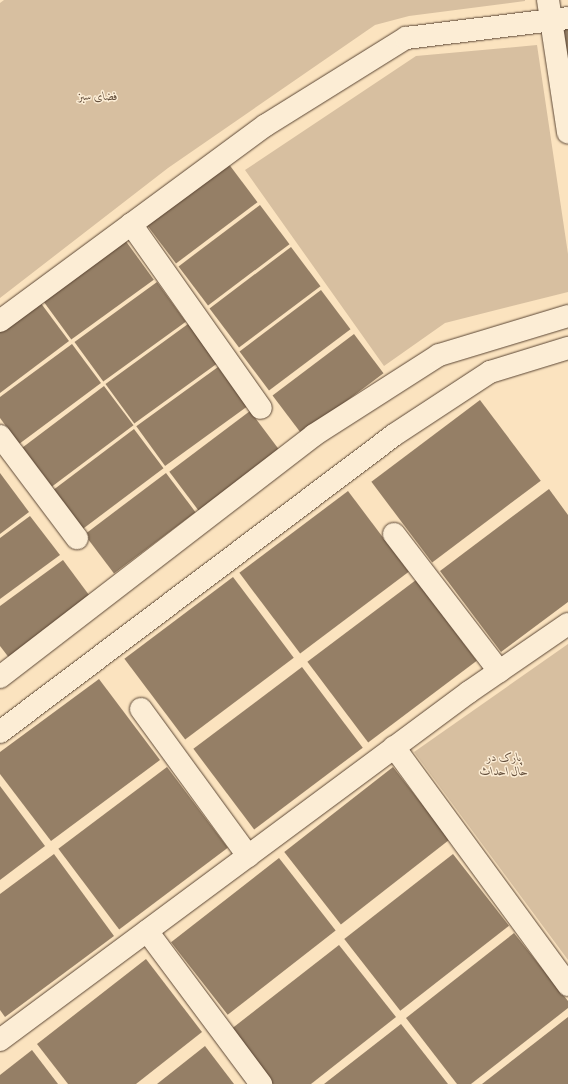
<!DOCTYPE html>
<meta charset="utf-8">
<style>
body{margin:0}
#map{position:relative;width:568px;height:1084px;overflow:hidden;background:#fbe3bf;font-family:Vollkorn,Amiri,serif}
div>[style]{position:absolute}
.green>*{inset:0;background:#d7bfa0}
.building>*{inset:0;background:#957f66;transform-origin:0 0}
.roads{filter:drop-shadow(0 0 1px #5b4634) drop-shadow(0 0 1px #5b4634)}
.street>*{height:22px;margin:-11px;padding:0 11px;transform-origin:11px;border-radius:11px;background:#fcedd5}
.secondary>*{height:22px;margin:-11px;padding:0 11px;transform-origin:11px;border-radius:11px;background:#fcedd5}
span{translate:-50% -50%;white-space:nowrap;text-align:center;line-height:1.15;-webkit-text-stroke:3px #fcedd5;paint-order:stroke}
.park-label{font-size:12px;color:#644f3c;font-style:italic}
</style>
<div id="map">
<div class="green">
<i style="clip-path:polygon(4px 0,525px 0,525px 1px,409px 16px,375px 25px,168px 168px,0 298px,0 3px)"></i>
<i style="clip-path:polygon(537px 45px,568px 254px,568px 292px,445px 323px,384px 366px,245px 170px,416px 56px)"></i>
<i style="clip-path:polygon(568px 644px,568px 960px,414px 752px)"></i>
</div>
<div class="building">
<i style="clip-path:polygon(568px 25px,568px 55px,567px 55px,563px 26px)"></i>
<i style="left:228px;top:163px;width:49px;height:102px;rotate:53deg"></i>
<i style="left:260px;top:205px;width:49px;height:102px;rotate:53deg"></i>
<i style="left:125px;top:240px;width:49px;height:102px;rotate:54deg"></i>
<i style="left:291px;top:247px;width:49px;height:102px;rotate:53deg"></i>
<i style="left:157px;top:282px;width:49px;height:102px;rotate:54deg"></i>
<i style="left:321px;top:290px;width:49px;height:102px;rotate:53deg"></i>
<i style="clip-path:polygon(40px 302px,69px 341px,0 393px,0 332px)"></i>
<i style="left:188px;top:324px;width:49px;height:102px;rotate:54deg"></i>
<i style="left:354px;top:334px;width:49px;height:102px;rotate:53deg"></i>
<i style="clip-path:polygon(72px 344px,101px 383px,19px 444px,0 418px,0 397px)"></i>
<i style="left:218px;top:367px;width:49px;height:101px;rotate:54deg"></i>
<i style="left:104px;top:386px;width:49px;height:102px;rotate:53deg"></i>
<i style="left:480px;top:400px;width:101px;height:136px;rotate:53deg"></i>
<i style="left:250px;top:411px;width:49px;height:101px;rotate:53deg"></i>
<i style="left:134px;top:429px;width:49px;height:102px;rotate:53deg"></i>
<i style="clip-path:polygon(0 473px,29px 512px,0 534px)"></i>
<i style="left:166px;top:473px;width:49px;height:102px;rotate:53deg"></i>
<i style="clip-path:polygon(549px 489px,568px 515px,568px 602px,501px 652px,440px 571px)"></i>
<i style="left:348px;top:491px;width:101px;height:136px;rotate:53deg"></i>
<i style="clip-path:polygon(30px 516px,60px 555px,0 599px,0 538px)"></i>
<i style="clip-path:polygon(63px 560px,92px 599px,10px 659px,0 646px,0 606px)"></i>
<i style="left:233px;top:577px;width:101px;height:136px;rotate:53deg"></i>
<i style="left:416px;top:580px;width:101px;height:136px;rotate:53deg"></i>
<i style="left:302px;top:667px;width:101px;height:136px;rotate:53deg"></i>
<i style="clip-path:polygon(99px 679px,160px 760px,51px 841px,0 774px,0 752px)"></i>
<i style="left:167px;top:767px;width:101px;height:136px;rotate:53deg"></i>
<i style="left:393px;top:767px;width:92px;height:138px;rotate:52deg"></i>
<i style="clip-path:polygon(0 786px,45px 846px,0 880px)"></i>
<i style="clip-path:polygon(54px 854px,114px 936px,5px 1017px,0 1010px,0 894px)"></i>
<i style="left:453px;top:854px;width:91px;height:138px;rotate:52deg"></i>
<i style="left:279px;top:858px;width:92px;height:137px;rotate:52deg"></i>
<i style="clip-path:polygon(514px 933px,568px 1001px,568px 1008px,471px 1084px,457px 1084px,406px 1018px)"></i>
<i style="clip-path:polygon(339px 945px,396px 1017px,311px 1084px,273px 1084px,230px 1030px)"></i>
<i style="clip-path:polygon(146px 959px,202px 1032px,136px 1084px,68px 1084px,37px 1044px)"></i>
<i style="clip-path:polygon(568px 1017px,568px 1084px,482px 1084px)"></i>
<i style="clip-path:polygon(401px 1024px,448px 1084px,324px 1084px)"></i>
<i style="clip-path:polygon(205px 1046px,234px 1084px,157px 1084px)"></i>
<i style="clip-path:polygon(32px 1050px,58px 1084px,0 1084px,0 1075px)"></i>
</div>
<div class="roads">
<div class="street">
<i style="left:548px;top:0;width:134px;rotate:81.4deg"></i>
<i style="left:131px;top:224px;width:225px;rotate:54.8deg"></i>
<i style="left:0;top:321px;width:330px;rotate:-36.4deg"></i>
<i style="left:266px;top:125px;width:165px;rotate:-31.9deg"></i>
<i style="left:406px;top:38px;width:163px;rotate:-7deg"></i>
<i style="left:0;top:436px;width:128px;rotate:53deg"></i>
<i style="left:394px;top:534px;width:173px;rotate:52.5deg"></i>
<i style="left:141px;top:709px;width:182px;rotate:53.9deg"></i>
<i style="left:394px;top:747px;width:295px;rotate:53.8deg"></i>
<i style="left:147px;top:931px;width:191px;rotate:53.3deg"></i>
<i style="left:0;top:1040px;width:584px;rotate:-36.58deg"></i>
<i style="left:469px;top:692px;width:120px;rotate:-34.5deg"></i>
</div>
<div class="secondary">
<i style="left:0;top:677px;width:396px;rotate:-37.6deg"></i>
<i style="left:314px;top:435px;width:148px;rotate:-32.6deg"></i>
<i style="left:439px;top:355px;width:135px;rotate:-16.8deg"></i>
<i style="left:0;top:732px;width:493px;rotate:-37deg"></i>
<i style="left:394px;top:435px;width:115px;rotate:-33.3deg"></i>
<i style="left:490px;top:372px;width:82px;rotate:-17.1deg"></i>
</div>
</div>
<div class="park-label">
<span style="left:98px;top:98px">فضای سبز</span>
<span style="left:504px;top:766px">پارک در<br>حال احداث</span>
</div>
</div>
